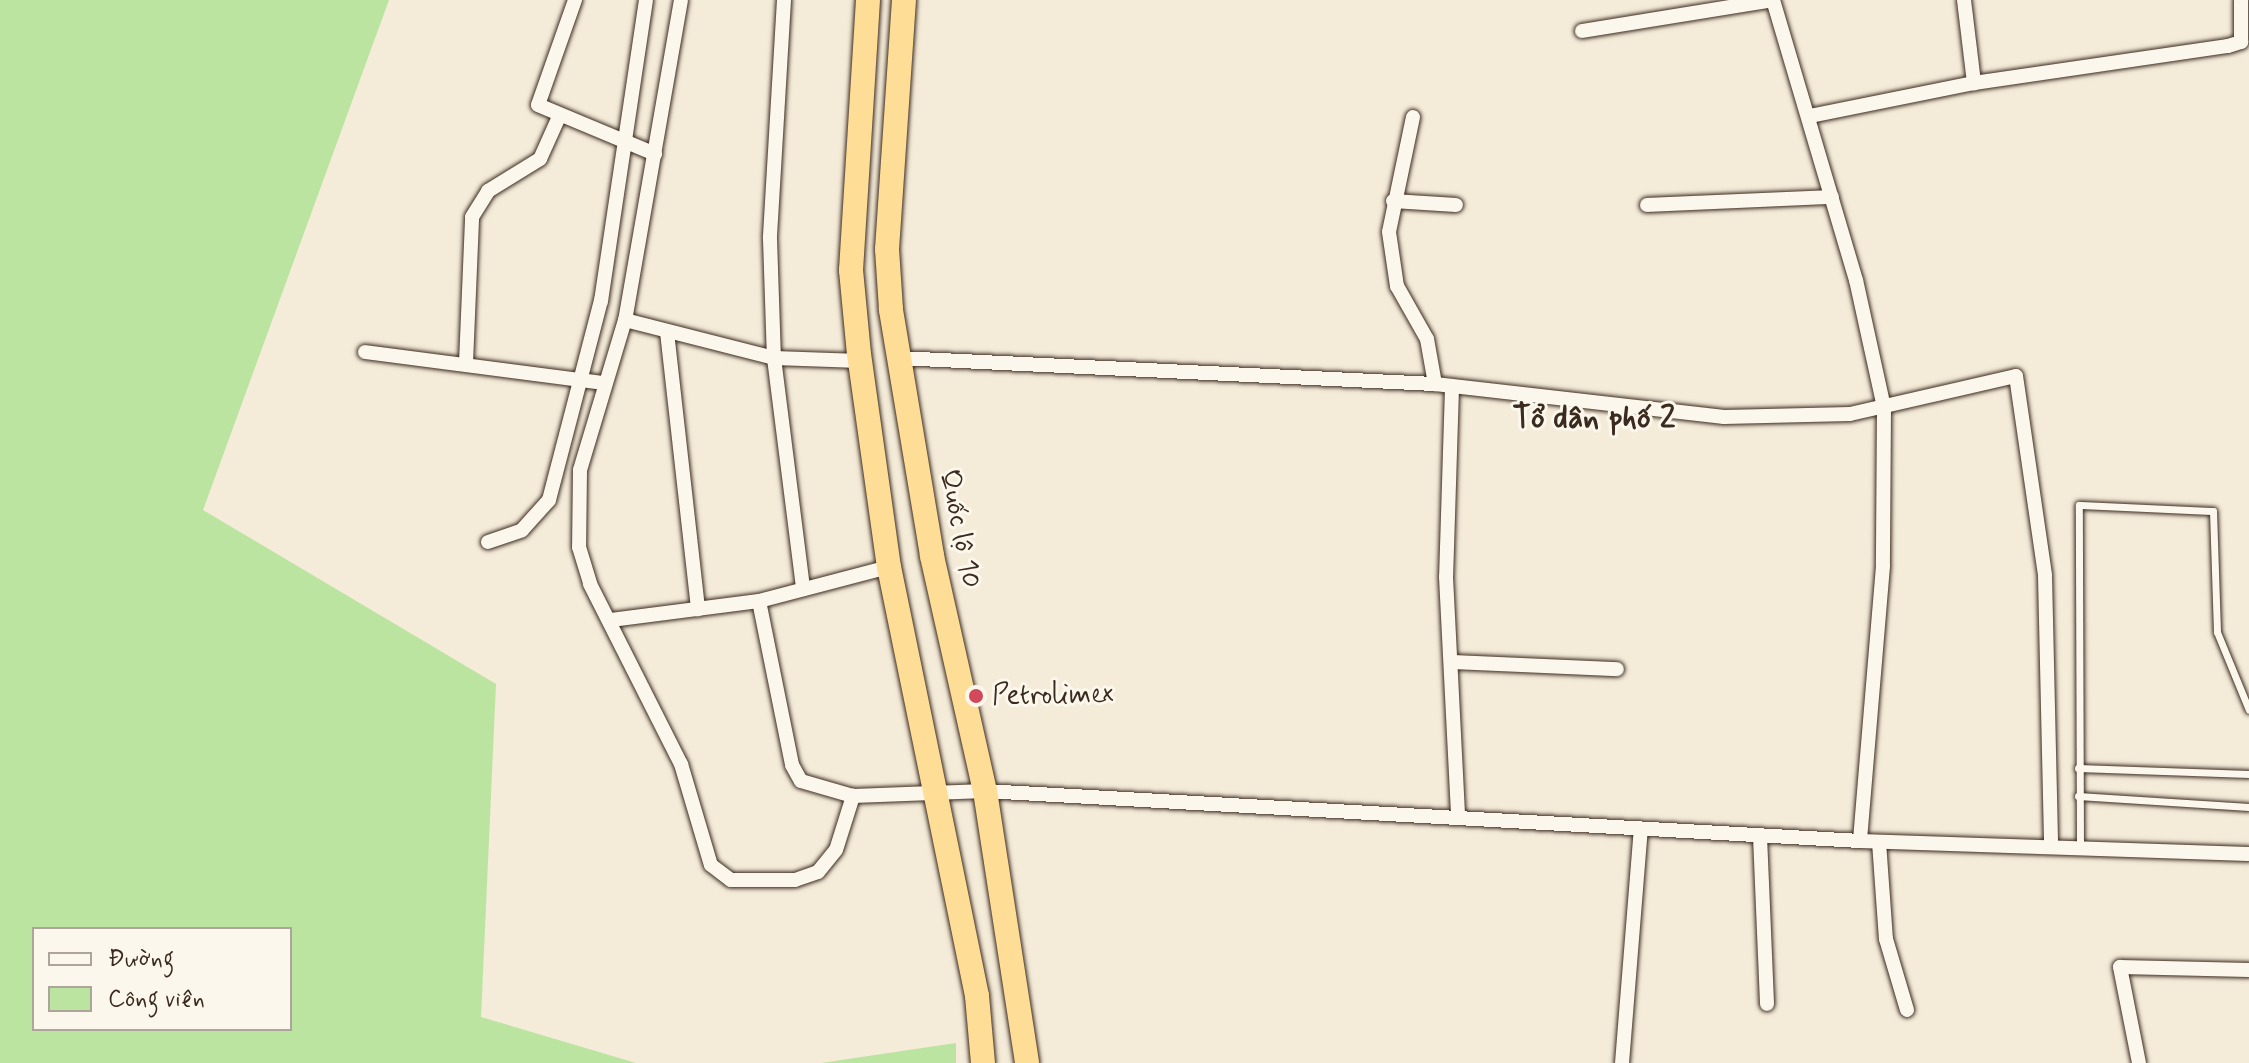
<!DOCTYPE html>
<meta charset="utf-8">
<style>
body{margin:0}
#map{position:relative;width:2249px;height:1063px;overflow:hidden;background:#f4ebd9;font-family:Mynerve,sans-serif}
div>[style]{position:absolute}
.green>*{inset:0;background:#bbe4a0}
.roads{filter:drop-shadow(0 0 2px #3b2a1e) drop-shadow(0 0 2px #3b2a1e)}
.service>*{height:7px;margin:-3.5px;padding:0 3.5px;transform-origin:3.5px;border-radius:3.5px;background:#fbf7ec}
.minor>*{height:14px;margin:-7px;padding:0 7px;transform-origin:7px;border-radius:7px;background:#fbf7ec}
.trunk>*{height:24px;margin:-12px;padding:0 12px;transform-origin:12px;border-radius:12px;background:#fedd96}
.dots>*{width:22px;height:22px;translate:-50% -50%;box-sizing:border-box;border:4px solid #fbf7ec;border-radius:50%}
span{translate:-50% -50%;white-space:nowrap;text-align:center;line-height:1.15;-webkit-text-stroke:6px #fbf7ec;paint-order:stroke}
.street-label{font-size:28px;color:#3b2a1e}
.poi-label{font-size:28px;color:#3b2a1e}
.left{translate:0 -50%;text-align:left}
.quarter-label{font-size:32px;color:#3b2a1e;font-weight:700}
.legend{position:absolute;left:32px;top:927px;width:260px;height:104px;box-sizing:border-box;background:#fbf7ec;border:2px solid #aea59a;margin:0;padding:10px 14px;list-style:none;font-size:24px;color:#3b2a1e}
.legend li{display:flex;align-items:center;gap:16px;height:40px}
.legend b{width:40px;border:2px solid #aea59a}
</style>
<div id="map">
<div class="green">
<i style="clip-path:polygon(evenodd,0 0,389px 0,203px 510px,496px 684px,481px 1017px,636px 1063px,0 1063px,0 0,290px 929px,290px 1029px,34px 1029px,34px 929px,290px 929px)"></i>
<i style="clip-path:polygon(956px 1043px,956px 1063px,821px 1063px)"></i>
</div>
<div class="roads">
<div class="service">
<i style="left:2078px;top:768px;width:171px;rotate:2deg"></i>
<i style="left:2078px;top:796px;width:171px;rotate:3.7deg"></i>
<i style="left:2080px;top:844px;width:339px;rotate:-90.2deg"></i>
<i style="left:2079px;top:505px;width:134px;rotate:2.6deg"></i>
<i style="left:2213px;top:511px;width:121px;rotate:88.1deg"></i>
<i style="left:2217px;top:632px;width:84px;rotate:67.7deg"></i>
</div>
<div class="minor">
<i style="left:575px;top:0;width:111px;rotate:109.4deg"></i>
<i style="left:538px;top:105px;width:127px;rotate:22.7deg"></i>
<i style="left:681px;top:0;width:325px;rotate:99.9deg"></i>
<i style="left:625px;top:320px;width:157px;rotate:106.7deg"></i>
<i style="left:580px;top:470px;width:77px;rotate:90.7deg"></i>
<i style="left:579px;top:547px;width:39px;rotate:73deg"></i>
<i style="left:590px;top:584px;width:202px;rotate:63.2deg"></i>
<i style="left:681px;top:764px;width:105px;rotate:73.5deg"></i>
<i style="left:711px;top:865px;width:25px;rotate:37deg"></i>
<i style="left:731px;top:880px;width:64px"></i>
<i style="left:795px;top:880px;width:24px;rotate:-19deg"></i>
<i style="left:818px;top:872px;width:28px;rotate:-51deg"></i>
<i style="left:836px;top:850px;width:57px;rotate:-72.5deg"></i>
<i style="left:784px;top:0;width:239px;rotate:93.4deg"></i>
<i style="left:770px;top:239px;width:119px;rotate:88.1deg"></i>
<i style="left:774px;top:358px;width:233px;rotate:82.8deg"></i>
<i style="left:1773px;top:0;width:292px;rotate:73.5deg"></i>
<i style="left:1856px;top:280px;width:130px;rotate:77.6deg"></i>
<i style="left:1884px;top:407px;width:159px;rotate:90.4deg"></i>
<i style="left:1883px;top:566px;width:276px;rotate:94.8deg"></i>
<i style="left:1964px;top:0;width:84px;rotate:83.1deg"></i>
<i style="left:1582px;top:31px;width:193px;rotate:-9.2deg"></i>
<i style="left:1810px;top:116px;width:167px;rotate:-11.4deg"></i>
<i style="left:1974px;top:83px;width:257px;rotate:-8.3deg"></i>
<i style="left:2228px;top:46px;width:14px;rotate:-17deg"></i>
<i style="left:2241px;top:42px;width:42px;rotate:-90deg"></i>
<i style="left:1413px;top:117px;width:117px;rotate:101.8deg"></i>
<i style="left:1389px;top:232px;width:55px;rotate:81.6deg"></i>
<i style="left:1397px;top:286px;width:61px;rotate:60.5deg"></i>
<i style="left:1427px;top:339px;width:46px;rotate:79.9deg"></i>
<i style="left:1393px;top:201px;width:63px;rotate:3.6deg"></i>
<i style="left:1647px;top:205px;width:185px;rotate:-2.5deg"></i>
<i style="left:625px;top:320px;width:154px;rotate:14.3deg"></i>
<i style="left:774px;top:358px;width:86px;rotate:2deg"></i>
<i style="left:667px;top:332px;width:279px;rotate:83.6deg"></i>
<i style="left:365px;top:352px;width:242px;rotate:7.4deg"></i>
<i style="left:899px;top:358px;width:537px;rotate:2.78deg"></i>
<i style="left:1435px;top:384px;width:291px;rotate:6.5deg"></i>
<i style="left:1724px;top:417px;width:126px;rotate:-1.4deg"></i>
<i style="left:1850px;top:414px;width:170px;rotate:-12.9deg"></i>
<i style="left:2016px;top:376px;width:202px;rotate:81.7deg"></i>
<i style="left:2045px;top:576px;width:270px;rotate:88.7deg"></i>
<i style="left:466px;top:363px;width:146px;rotate:-87.6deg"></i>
<i style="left:472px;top:217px;width:31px;rotate:-58deg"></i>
<i style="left:488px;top:191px;width:61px;rotate:-31.6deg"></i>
<i style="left:540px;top:159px;width:44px;rotate:-65.8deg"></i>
<i style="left:1452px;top:388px;width:189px;rotate:91.8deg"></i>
<i style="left:1446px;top:577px;width:240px;rotate:87.1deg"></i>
<i style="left:488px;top:542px;width:36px;rotate:-19deg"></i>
<i style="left:522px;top:530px;width:40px;rotate:-48deg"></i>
<i style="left:549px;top:500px;width:206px;rotate:-75.4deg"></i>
<i style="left:601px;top:301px;width:304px;rotate:-81.5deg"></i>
<i style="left:759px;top:601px;width:167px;rotate:78.6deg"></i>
<i style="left:792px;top:765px;width:18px;rotate:61deg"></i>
<i style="left:801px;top:781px;width:54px;rotate:16.1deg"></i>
<i style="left:853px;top:796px;width:132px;rotate:-2.2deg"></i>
<i style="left:985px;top:791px;width:876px;rotate:3.27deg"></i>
<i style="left:1860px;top:841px;width:389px;rotate:1.9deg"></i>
<i style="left:611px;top:620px;width:149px;rotate:-7.3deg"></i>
<i style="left:759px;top:601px;width:134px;rotate:-14.7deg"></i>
<i style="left:1454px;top:662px;width:163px;rotate:2.5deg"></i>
<i style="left:1760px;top:836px;width:168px;rotate:87.6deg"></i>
<i style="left:1879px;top:842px;width:97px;rotate:85.9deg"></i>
<i style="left:1886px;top:939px;width:74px;rotate:73.5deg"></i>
<i style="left:1622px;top:1063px;width:235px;rotate:-85.4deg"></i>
<i style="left:2139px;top:1063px;width:98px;rotate:-101.2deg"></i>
<i style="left:2120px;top:967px;width:129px;rotate:1.3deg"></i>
</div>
<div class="trunk">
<i style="left:868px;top:0;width:271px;rotate:93.6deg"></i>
<i style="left:851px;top:270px;width:84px;rotate:84.6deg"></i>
<i style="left:859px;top:354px;width:215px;rotate:82deg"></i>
<i style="left:889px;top:567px;width:438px;rotate:78.4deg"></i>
<i style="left:977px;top:996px;width:67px;rotate:84.9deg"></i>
<i style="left:904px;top:0;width:250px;rotate:93.9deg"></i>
<i style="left:887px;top:249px;width:61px;rotate:86.2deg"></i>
<i style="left:891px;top:310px;width:249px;rotate:80.5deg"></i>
<i style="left:932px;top:556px;width:241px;rotate:77.3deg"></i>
<i style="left:985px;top:791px;width:275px;rotate:81.2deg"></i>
</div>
</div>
<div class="dots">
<i style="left:976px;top:696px;background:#d1495b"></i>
</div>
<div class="street-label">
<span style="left:959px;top:529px;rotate:79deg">Quốc lộ 10</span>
</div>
<div class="poi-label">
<span class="left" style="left:992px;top:696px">Petrolimex</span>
</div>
<div class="quarter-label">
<span style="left:1594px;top:418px">Tổ dân phố 2</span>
</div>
<ul class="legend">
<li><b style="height:10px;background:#fbf7ec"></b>Đường</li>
<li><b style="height:22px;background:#bbe4a0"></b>Công viên</li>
</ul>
</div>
